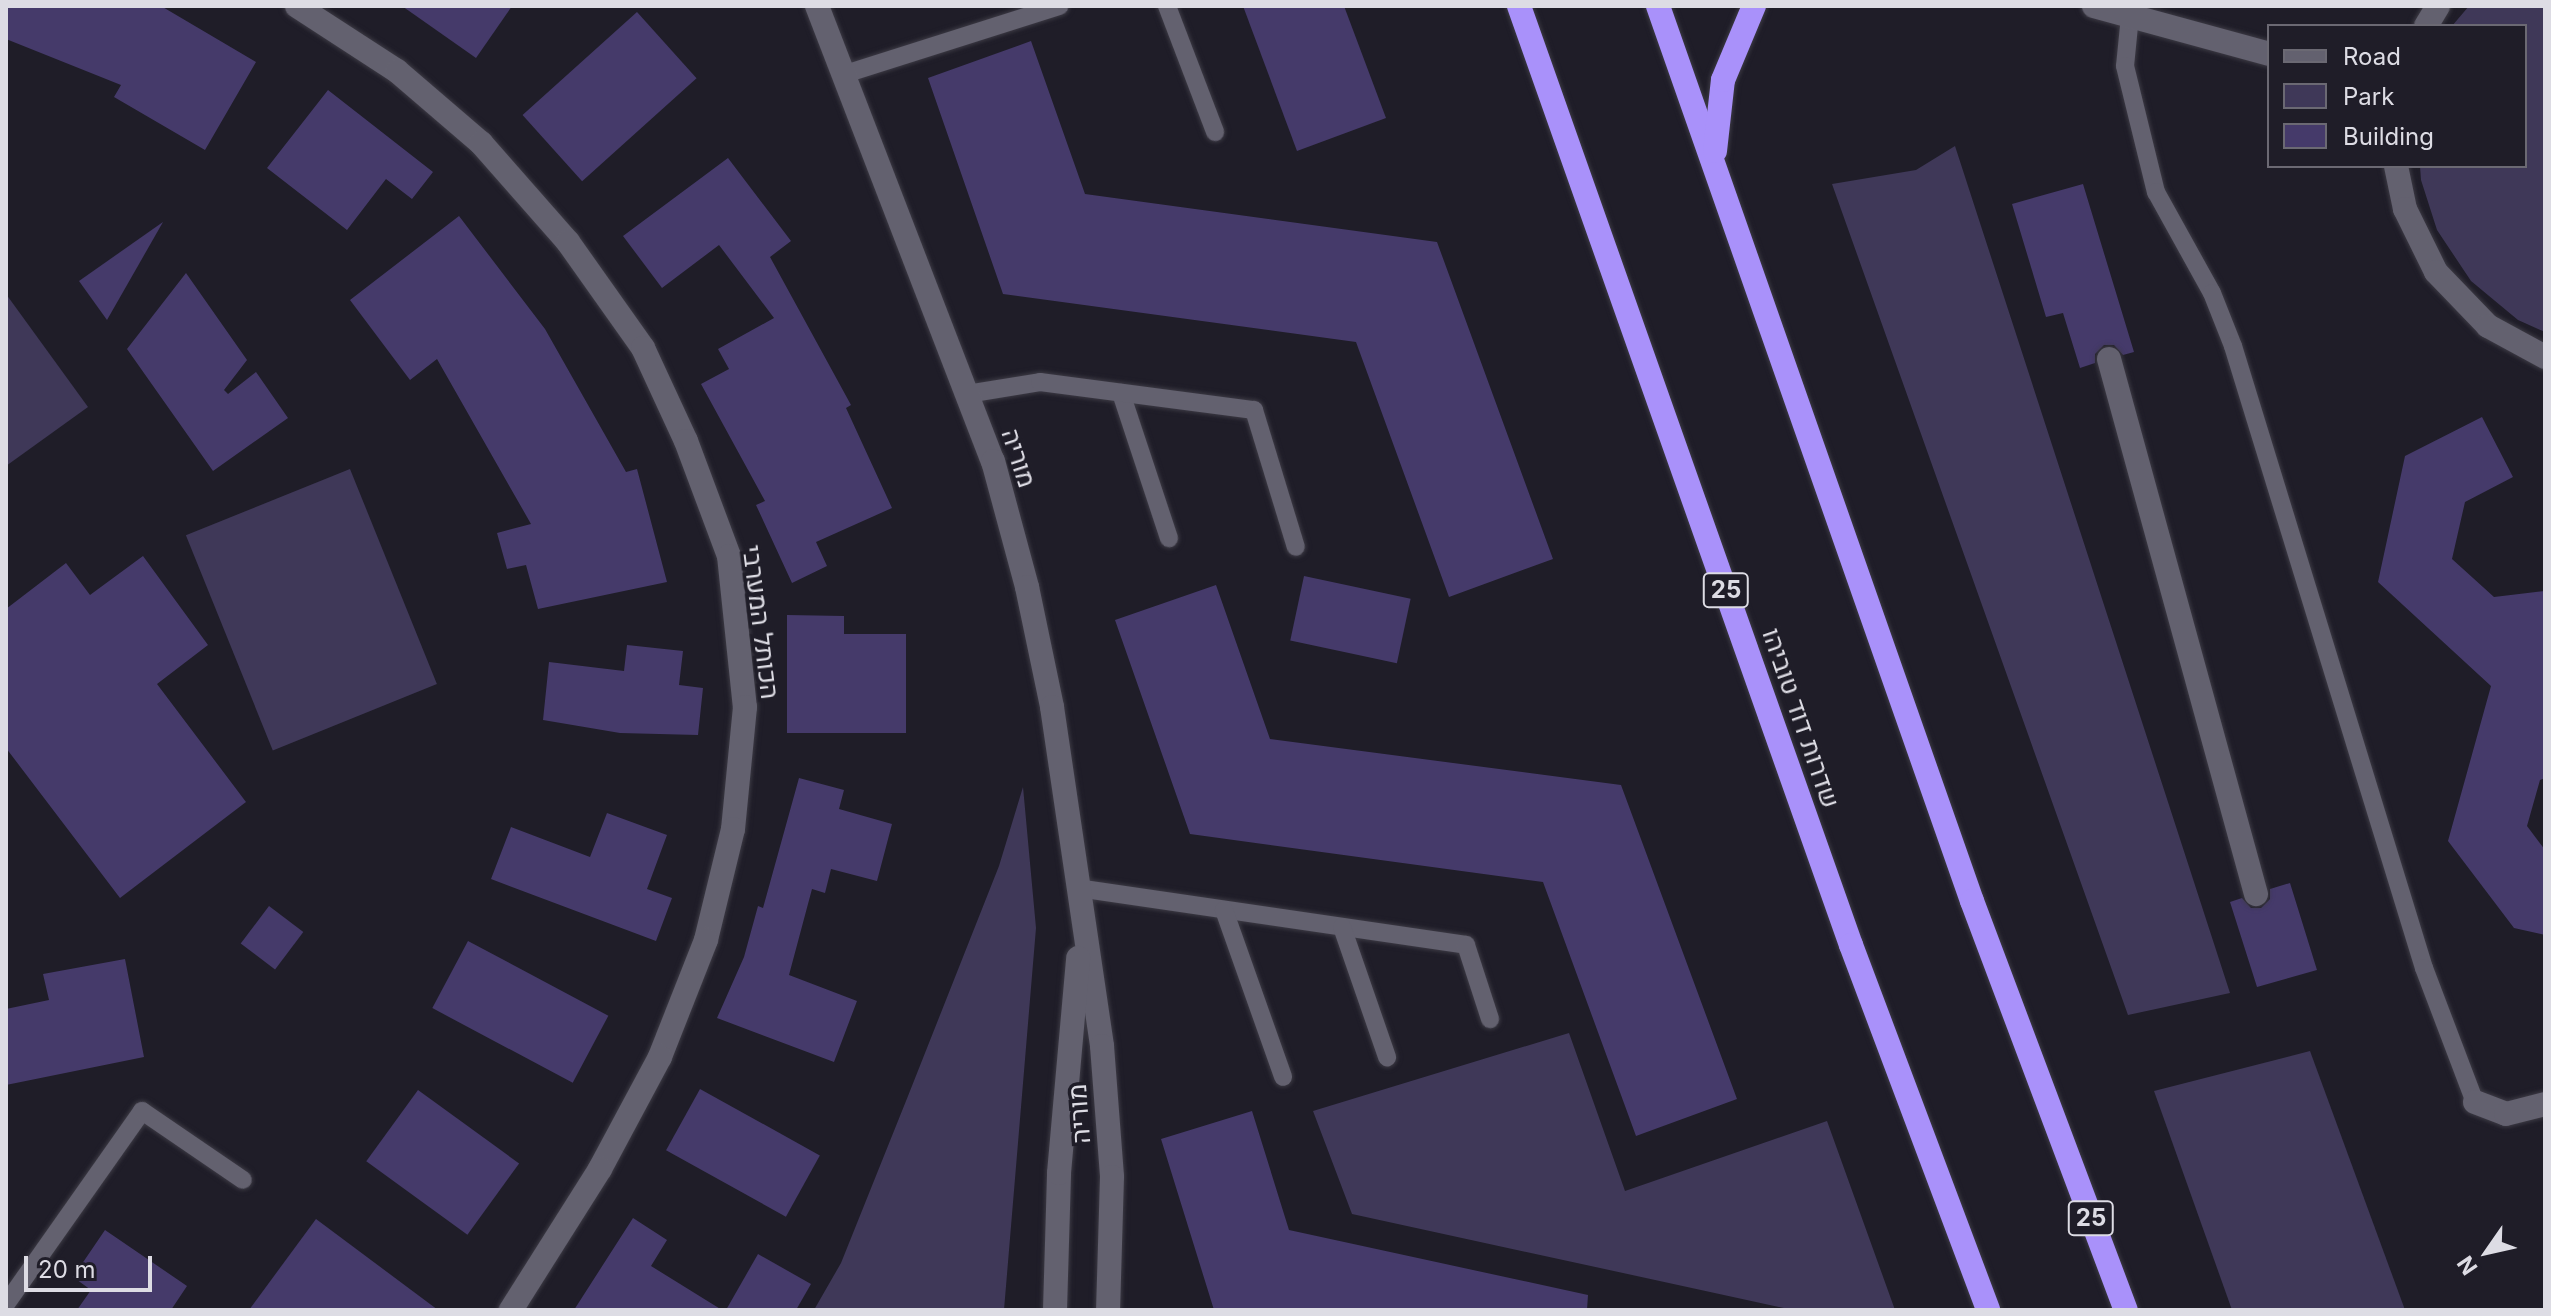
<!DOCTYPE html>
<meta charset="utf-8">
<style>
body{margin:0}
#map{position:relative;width:2551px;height:1316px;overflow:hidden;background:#1f1d28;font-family:Inter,Heebo,sans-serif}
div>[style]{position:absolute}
.green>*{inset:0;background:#3f3858;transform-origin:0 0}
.building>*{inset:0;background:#453a6a;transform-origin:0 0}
.roads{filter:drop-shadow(0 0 2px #3c3a44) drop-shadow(0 0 2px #3c3a44)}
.lane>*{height:18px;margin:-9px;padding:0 9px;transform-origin:9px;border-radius:9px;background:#63616f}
.street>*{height:24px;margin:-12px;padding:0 12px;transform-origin:12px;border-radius:12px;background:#63616f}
.secondary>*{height:24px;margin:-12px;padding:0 12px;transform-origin:12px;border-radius:12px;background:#63616f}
.highway>*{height:24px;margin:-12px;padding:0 12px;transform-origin:12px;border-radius:12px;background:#a991fa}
span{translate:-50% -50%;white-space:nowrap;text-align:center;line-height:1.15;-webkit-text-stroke:7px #1f1d28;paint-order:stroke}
.shield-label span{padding:2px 6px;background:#1f1d28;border:2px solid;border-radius:6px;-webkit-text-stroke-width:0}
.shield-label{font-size:24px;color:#dddce4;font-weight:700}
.street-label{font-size:26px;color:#dddce4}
.frame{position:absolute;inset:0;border:8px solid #dddce4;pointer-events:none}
.legend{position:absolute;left:2267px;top:24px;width:260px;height:144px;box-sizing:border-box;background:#1f1d28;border:2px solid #6b6973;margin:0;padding:10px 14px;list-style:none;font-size:24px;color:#dddce4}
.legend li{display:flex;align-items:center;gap:16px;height:40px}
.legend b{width:40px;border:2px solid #6b6973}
.north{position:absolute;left:2447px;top:1212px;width:80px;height:80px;-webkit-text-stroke:6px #1f1d28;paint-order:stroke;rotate:236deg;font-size:22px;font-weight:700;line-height:32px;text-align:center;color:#dddce4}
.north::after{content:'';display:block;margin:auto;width:28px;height:36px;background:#dddce4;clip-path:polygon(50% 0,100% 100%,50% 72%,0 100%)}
.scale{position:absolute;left:24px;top:1256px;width:128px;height:36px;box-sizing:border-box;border:4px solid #dddce4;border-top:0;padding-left:10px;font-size:24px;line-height:28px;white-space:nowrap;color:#dddce4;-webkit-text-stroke:6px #1f1d28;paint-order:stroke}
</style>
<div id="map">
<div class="green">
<i style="clip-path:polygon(2469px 6px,2545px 6px,2545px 332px,2518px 320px,2471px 281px,2437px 230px,2421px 180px,2420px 166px,2525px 166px,2525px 26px,2452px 26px)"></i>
<i style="clip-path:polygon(1955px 146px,2230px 993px,2128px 1015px,1832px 184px,1916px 170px)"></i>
<i style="clip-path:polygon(6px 294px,88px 407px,6px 466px)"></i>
<i style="left:350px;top:469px;width:232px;height:177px;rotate:68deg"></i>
<i style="clip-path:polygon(1023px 787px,1036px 928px,1004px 1310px,814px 1310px,841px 1263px,908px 1096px,999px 866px)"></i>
<i style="clip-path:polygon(1569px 1033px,1625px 1191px,1827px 1121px,1895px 1310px,1793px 1310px,1352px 1214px,1313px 1111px)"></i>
<i style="clip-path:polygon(2310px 1051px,2405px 1310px,2232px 1310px,2154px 1091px)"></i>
</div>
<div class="building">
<i style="clip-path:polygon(6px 6px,161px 6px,256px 62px,205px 150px,114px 97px,121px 85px,6px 39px)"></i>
<i style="clip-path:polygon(402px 6px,512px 6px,476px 58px)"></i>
<i style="clip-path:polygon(1243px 6px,1344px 6px,1386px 118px,1297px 151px)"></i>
<i style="left:637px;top:12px;width:89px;height:154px;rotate:48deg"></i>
<i style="clip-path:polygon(1031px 41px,1085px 194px,1437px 242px,1553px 559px,1449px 597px,1356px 342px,1003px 294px,928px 78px)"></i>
<i style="clip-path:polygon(328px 90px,433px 172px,412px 199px,386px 179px,347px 230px,267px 168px)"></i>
<i style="clip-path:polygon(728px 158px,791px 241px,770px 257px,851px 405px,846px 408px,892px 508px,816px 542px,827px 566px,792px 583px,756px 505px,765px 501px,701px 384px,729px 369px,718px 349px,774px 318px,719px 245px,662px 288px,623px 236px)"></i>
<i style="clip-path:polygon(2083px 184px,2134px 352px,2123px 355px,2114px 345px,2104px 345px,2095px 354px,2095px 363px,2080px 368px,2063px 313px,2046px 317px,2012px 204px)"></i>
<i style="clip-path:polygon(459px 216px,545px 329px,626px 472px,637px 469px,667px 582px,538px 609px,526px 565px,507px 569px,497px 533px,531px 524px,437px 359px,410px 380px,350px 300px)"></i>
<i style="clip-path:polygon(163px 222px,107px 320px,79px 281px)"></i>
<i style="clip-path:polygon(186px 273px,247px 360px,224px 390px,228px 394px,256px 372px,288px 418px,213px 471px,127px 349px)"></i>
<i style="clip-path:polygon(2482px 417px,2513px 477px,2465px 502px,2452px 559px,2494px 597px,2545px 591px,2545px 778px,2540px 780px,2527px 826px,2545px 850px,2545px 935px,2514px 928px,2448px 841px,2491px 686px,2378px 582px,2405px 456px)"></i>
<i style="clip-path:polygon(143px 556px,208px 645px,157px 684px,246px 802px,120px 898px,6px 748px,6px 609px,66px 563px,90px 595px)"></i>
<i style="left:1304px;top:576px;width:109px;height:66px;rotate:12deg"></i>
<i style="clip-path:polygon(1216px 585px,1270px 739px,1621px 785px,1737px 1099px,1636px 1136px,1543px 882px,1190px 834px,1115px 620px)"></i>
<i style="clip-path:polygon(787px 615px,844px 616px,844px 634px,906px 634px,906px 733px,787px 733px)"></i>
<i style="clip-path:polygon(627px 645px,683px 651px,679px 685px,703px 688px,698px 735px,620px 733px,543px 720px,549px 662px,624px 671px)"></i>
<i style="clip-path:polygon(799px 778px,844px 790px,839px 809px,892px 824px,877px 881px,831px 869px,825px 893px,812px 889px,789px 975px,857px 1001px,834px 1062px,717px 1018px,744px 957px,758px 906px,763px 908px)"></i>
<i style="clip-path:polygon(607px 813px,667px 835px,647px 889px,672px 898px,656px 941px,491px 879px,511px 827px,590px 857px)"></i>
<i style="clip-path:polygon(2290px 883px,2317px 970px,2257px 987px,2230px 902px,2242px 898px,2251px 908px,2261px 908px,2270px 899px,2270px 889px)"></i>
<i style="left:269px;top:906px;width:43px;height:47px;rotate:37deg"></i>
<i style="left:468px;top:941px;width:159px;height:76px;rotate:28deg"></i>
<i style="clip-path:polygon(125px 959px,144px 1057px,6px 1085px,6px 1009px,49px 1000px,43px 974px)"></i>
<i style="left:700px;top:1089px;width:137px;height:70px;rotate:29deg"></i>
<i style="left:418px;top:1090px;width:125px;height:88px;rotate:36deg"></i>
<i style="clip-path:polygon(1252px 1111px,1289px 1230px,1588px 1295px,1587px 1310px,1214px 1310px,1161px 1139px)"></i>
<i style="clip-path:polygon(633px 1218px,667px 1240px,651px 1266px,722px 1310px,574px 1310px)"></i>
<i style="clip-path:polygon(316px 1219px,438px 1310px,249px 1310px)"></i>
<i style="clip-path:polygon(105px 1230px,187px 1286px,171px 1310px,77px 1310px,91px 1290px,73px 1277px)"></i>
<i style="clip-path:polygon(758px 1254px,811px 1284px,796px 1310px,726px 1310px)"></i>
</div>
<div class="roads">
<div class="lane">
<i style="left:1167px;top:6px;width:135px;rotate:69.1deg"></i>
<i style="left:2130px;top:16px;width:50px;rotate:95.7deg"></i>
<i style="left:2125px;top:66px;width:130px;rotate:76.2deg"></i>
<i style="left:2156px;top:192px;width:115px;rotate:61deg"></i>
<i style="left:2212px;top:293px;width:57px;rotate:68.4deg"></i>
<i style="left:2233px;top:346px;width:651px;rotate:72.93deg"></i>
<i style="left:2424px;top:968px;width:143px;rotate:69.2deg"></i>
<i style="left:845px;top:74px;width:225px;rotate:-17.6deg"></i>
<i style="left:1121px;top:393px;width:153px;rotate:71.7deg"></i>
<i style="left:967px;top:394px;width:74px;rotate:-9.3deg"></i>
<i style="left:1040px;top:382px;width:216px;rotate:7.5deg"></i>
<i style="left:1254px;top:410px;width:143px;rotate:73deg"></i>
<i style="left:1077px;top:888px;width:393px;rotate:8.3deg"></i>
<i style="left:1466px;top:945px;width:78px;rotate:72deg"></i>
<i style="left:1224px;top:910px;width:177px;rotate:70.5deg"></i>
<i style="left:1342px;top:927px;width:138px;rotate:70.9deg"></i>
<i style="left:6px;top:1304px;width:236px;rotate:-54.8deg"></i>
<i style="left:142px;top:1111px;width:122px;rotate:34.3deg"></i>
</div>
<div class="street">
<i style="left:297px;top:6px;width:119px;rotate:33deg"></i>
<i style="left:397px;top:71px;width:111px;rotate:40.6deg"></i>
<i style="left:481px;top:143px;width:132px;rotate:48.7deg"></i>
<i style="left:568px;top:242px;width:130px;rotate:54.7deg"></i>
<i style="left:643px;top:348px;width:102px;rotate:65.2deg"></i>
<i style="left:686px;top:441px;width:123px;rotate:69.5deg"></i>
<i style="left:729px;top:556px;width:152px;rotate:84deg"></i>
<i style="left:745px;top:707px;width:123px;rotate:95.6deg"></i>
<i style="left:733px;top:829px;width:114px;rotate:103.7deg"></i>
<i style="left:706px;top:940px;width:126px;rotate:111.5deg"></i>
<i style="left:660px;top:1057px;width:127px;rotate:118.2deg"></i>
<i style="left:600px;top:1169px;width:167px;rotate:122.3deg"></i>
<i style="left:2109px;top:359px;width:555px;rotate:74.64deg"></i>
<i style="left:2475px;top:1102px;width:33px;rotate:21deg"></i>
<i style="left:2506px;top:1114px;width:40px;rotate:-14.4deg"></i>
</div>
<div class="secondary">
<i style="left:817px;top:6px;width:488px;rotate:68.9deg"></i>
<i style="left:993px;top:461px;width:131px;rotate:74.9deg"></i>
<i style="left:1027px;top:587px;width:123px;rotate:78.2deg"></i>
<i style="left:1052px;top:707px;width:343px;rotate:81.6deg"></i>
<i style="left:1102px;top:1046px;width:131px;rotate:85.6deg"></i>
<i style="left:1112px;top:1177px;width:133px;rotate:91.7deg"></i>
<i style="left:2094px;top:6px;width:181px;rotate:15.3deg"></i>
<i style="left:2426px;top:26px;width:23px;rotate:-59deg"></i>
<i style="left:2396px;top:166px;width:44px;rotate:78.2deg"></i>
<i style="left:2405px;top:209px;width:70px;rotate:63.8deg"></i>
<i style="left:2436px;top:272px;width:75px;rotate:46.1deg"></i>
<i style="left:2488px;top:326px;width:65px;rotate:28.5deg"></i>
<i style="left:1055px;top:1310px;width:137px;rotate:-88.3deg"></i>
<i style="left:1059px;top:1173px;width:216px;rotate:-84.9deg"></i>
</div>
<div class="highway">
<i style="left:1519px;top:6px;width:996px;rotate:70.53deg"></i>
<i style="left:1851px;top:945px;width:390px;rotate:69.4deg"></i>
<i style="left:1658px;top:6px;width:948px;rotate:70.67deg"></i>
<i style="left:1972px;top:901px;width:437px;rotate:69.4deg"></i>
<i style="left:1715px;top:151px;width:71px;rotate:-83.6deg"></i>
<i style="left:1723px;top:80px;width:80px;rotate:-67.3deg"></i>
</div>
</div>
<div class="shield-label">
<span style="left:1726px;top:590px">25</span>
<span style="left:2091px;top:1218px">25</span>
</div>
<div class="street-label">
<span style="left:1019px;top:458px;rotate:72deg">מוריה</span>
<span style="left:761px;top:622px;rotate:83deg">הכותל המערבי</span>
<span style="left:1801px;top:718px;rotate:71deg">שדרות דוד טוביהו</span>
<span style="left:1079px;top:1114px;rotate:-94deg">מוריה</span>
</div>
<div class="frame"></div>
<ul class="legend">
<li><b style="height:10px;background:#63616f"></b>Road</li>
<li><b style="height:22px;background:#3f3858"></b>Park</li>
<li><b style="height:22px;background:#453a6a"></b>Building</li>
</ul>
<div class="north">N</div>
<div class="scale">20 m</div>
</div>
